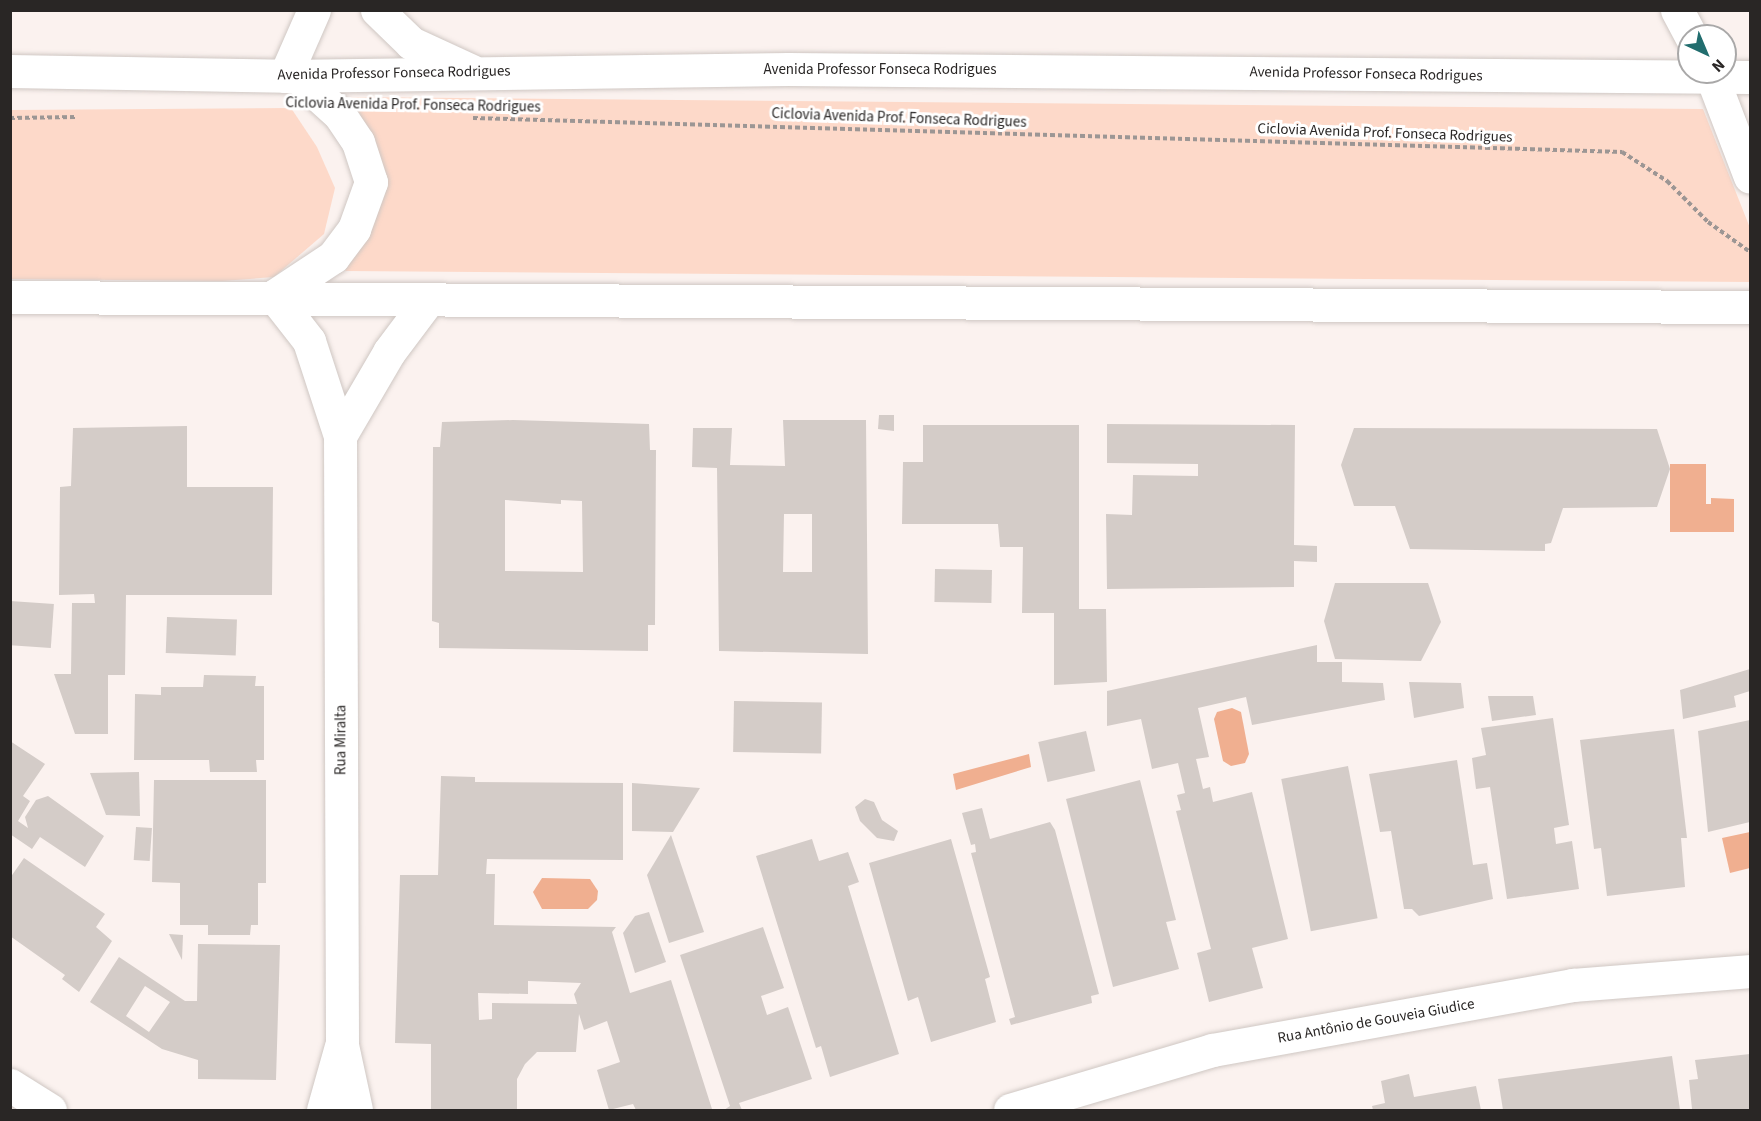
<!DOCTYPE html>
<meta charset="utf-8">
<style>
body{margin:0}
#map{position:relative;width:1761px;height:1121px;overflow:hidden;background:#fbf2ef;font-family:"Source Sans 3",sans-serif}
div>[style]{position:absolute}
.green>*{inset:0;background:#fdd9c9}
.water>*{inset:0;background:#f0af90}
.building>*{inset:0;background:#d4ccc8;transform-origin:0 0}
.path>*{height:4px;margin-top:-2px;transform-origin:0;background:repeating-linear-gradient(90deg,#9c9694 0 4.5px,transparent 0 7.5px)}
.roads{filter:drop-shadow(0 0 2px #cfc7c3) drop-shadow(0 0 2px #cfc7c3)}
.minor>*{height:33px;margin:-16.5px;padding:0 16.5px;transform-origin:16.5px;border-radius:16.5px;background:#fff}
.tertiary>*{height:33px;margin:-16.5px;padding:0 16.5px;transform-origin:16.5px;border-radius:16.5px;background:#fff}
.trunk>*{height:33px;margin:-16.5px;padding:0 16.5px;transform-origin:16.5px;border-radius:16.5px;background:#fff}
span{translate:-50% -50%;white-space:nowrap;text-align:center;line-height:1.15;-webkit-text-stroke:6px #fff;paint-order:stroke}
.street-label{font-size:15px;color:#292625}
.frame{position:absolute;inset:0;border:12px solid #292625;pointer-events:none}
.north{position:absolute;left:1677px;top:24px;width:60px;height:60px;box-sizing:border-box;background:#fff;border:2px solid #a9a8a8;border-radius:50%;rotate:136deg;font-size:16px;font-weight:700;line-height:24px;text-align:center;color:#292625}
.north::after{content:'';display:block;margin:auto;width:21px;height:27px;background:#216d6e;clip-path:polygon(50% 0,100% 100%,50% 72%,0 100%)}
</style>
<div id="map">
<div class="green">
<i style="clip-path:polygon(351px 97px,1703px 109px,1750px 228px,1750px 282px,345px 271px,364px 241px,373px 140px)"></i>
<i style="clip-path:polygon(291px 108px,317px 147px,335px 188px,324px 234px,274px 277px,222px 281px,11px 279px,11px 110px)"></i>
</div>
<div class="water">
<i style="clip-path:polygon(1670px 464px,1706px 464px,1706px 504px,1711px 504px,1711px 498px,1734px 499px,1734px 532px,1670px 532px)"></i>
<i style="clip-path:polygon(1232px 708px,1241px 712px,1249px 754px,1245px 763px,1231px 766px,1223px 761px,1214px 719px,1217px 712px)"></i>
<i style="clip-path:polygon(1029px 754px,1031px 767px,956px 790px,953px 774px)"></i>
<i style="clip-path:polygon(1750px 832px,1750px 868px,1730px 873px,1722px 838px)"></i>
<i style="clip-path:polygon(542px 878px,590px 879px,598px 891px,597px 900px,588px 909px,542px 909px,533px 892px)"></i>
</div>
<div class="building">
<i style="clip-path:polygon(879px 415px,894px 415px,894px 431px,878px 429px)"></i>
<i style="clip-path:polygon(evenodd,513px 420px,649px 424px,650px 450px,656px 450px,655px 625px,648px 625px,648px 651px,439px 648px,439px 623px,432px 621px,433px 447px,440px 447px,442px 422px,513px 420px,505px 500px,561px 504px,561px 500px,582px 501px,583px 572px,505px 571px,505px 500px)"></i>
<i style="clip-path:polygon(evenodd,783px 420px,866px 420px,868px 654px,719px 651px,717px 468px,692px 467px,693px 428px,732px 428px,730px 465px,785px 466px,783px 420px,784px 514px,812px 514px,812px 572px,783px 572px,784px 514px)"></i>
<i style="clip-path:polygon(1107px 424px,1295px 425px,1294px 545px,1317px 546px,1317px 562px,1294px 561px,1294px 587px,1107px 589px,1106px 514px,1132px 515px,1133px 475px,1198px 476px,1198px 464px,1107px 463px)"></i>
<i style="clip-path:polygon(923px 425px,1079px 425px,1079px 609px,1106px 609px,1107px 682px,1054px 685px,1054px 613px,1022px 613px,1023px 547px,1000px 547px,998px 524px,902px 524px,903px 462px,923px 462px)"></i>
<i style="clip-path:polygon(187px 426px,187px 487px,273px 487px,272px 595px,126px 595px,125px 675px,108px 675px,108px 734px,75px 734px,54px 674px,71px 674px,72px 603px,95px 603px,94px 594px,59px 595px,60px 487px,71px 486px,73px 428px)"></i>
<i style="clip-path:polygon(1354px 428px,1657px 429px,1670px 469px,1657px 507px,1563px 508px,1551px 543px,1545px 544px,1545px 551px,1410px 549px,1395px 506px,1354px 506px,1341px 465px)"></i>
<i style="left:935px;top:569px;width:57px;height:33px;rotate:1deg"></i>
<i style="clip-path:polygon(1335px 583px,1428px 583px,1441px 622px,1421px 661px,1335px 659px,1324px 621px)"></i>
<i style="left:10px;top:601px;width:44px;height:44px;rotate:4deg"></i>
<i style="left:167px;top:617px;width:70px;height:36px;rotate:2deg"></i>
<i style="clip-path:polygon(1317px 645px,1317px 662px,1342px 662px,1342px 682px,1383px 683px,1385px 700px,1252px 725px,1246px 697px,1198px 708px,1209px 757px,1196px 759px,1203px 789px,1210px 787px,1213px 802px,1252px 792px,1288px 939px,1252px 948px,1263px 988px,1209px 1002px,1197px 953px,1211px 949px,1176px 811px,1181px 810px,1177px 795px,1185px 793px,1178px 763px,1152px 769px,1141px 719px,1107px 726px,1107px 691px)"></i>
<i style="clip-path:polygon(1750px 669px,1750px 691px,1734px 696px,1736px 707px,1683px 719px,1680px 690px)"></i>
<i style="clip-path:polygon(204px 675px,256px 676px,255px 686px,264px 686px,264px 760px,256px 760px,257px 772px,210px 772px,209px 760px,134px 760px,135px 694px,161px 695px,161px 687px,203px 687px)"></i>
<i style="clip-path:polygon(1409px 682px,1461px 683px,1464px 708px,1414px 718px)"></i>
<i style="clip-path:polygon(1488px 696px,1533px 696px,1536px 715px,1492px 721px)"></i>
<i style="left:734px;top:701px;width:88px;height:51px;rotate:1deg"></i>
<i style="clip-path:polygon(1553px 718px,1569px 825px,1554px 828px,1556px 844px,1572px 841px,1579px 889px,1507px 899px,1490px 787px,1476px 789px,1472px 758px,1486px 755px,1481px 728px)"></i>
<i style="clip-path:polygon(1750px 720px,1750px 822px,1708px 832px,1698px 731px)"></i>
<i style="clip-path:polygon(1674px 729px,1687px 838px,1681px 838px,1685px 887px,1607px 896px,1601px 848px,1594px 849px,1580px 740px)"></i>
<i style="left:1086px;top:731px;width:41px;height:49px;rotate:77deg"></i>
<i style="clip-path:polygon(10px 741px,45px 764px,23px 796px,30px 801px,18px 821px,28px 828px,25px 817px,36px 800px,48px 796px,104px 836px,85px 867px,40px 837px,32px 849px,10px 834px)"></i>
<i style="clip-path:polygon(1457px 760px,1473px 865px,1487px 863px,1493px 899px,1419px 916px,1412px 909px,1404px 909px,1391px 831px,1380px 832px,1369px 774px)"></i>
<i style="left:1348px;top:766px;width:155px;height:68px;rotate:79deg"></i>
<i style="clip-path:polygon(139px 772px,140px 816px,106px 815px,90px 773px)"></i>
<i style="clip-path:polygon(evenodd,441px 776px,475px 777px,475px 782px,623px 783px,623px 860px,487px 859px,486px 874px,495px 874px,494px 925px,616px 927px,612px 932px,630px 993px,671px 980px,712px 1109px,636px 1110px,633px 1104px,609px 1110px,597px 1070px,620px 1062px,607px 1021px,584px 1030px,579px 1014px,576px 1052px,537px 1052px,525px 1064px,517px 1079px,517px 1110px,431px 1110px,431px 1044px,395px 1043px,400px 875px,438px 875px,441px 776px,528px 981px,581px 983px,574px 994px,577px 1004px,492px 1003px,492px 1019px,479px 1020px,478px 993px,528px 994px,528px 981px)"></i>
<i style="clip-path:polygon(154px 780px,266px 780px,266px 883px,258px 883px,258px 925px,251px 925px,250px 935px,208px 935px,208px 925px,180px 925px,180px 883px,152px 882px)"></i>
<i style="clip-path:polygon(1140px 780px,1176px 920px,1166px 922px,1179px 969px,1113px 987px,1066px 799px)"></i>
<i style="clip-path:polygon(632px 783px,700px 788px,673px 832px,632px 831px)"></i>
<i style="clip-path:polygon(865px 799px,874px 802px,882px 820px,898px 831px,894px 841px,877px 838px,860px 821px,855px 807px)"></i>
<i style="clip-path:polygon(982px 808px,990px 839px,1050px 822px,1055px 830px,1099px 994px,1091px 996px,1092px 1003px,1011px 1025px,1009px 1019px,1015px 1017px,971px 853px,976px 852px,975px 844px,971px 845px,962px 813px)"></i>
<i style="left:136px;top:827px;width:16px;height:33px;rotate:4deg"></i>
<i style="clip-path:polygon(671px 835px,704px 932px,669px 943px,647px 875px)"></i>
<i style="clip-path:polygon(812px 839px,819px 861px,848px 852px,859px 882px,848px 886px,899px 1054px,830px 1077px,821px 1046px,816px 1048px,756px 856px)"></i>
<i style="clip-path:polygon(951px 839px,990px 977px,985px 979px,996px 1022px,931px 1042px,918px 997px,908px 1001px,869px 863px)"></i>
<i style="clip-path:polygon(24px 858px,105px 914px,96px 927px,112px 941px,79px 992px,62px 979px,65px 975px,10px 936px,10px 878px)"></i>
<i style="clip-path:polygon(649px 912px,666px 962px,635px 973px,623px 933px,635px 916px)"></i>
<i style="clip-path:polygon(763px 927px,784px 988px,761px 996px,767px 1015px,788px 1007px,812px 1079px,739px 1103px,742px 1110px,724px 1110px,730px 1106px,680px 955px)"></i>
<i style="clip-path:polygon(169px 934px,183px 935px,182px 960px)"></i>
<i style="clip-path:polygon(evenodd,198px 944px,280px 945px,276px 1080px,198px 1079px,198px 1060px,162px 1049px,90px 1002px,119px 957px,185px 1001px,197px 1001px,198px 944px,145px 986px,170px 1002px,149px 1032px,126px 1016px,145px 986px)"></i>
<i style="clip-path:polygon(1750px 1054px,1750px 1110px,1692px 1109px,1689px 1080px,1698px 1079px,1695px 1060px)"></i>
<i style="clip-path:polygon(1672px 1056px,1680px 1110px,1503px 1110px,1498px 1079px)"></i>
<i style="clip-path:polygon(1409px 1074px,1414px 1097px,1476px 1086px,1481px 1110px,1373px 1110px,1372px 1106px,1385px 1103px,1381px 1081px)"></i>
</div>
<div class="path">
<i style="left:10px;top:118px;width:66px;rotate:-0.9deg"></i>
<i style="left:473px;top:118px;width:1150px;rotate:1.69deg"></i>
<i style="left:1622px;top:152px;width:54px;rotate:32.8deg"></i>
<i style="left:1667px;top:181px;width:58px;rotate:45deg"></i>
<i style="left:1708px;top:222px;width:52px;rotate:35.5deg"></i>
</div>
<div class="roads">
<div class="minor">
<i style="left:377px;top:10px;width:47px;rotate:44.1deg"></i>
<i style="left:411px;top:43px;width:67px;rotate:24.7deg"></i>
<i style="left:1677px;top:10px;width:30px;rotate:62deg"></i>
<i style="left:1710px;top:72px;width:112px;rotate:69.1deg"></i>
<i style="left:285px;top:76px;width:72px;rotate:-66.3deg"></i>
<i style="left:274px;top:296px;width:57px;rotate:52.1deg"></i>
<i style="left:309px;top:341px;width:100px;rotate:71.9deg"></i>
<i style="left:340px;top:436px;width:609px;rotate:89.81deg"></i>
<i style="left:342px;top:1045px;width:66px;rotate:77.8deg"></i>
<i style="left:340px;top:436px;width:97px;rotate:-59.7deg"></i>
<i style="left:389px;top:352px;width:65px;rotate:-53.1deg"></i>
<i style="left:323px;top:1110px;width:66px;rotate:-74.3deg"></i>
<i style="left:1010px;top:1110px;width:211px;rotate:-16.5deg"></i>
<i style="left:1212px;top:1050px;width:367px;rotate:-10.2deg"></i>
<i style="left:1573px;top:985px;width:178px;rotate:-4.5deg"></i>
</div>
<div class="tertiary">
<i style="left:10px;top:1085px;width:47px;rotate:32deg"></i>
</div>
<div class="trunk">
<i style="left:10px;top:71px;width:275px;rotate:1deg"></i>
<i style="left:285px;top:76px;width:503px;rotate:-0.8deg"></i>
<i style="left:788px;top:69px;width:962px;rotate:0.48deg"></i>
<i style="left:274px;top:296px;width:71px;rotate:-33.5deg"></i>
<i style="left:333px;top:257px;width:35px;rotate:-53deg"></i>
<i style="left:354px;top:229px;width:50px;rotate:-70.1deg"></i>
<i style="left:371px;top:182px;width:42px;rotate:-108deg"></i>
<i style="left:358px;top:142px;width:34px;rotate:-124deg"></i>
<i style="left:339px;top:114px;width:57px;rotate:-137.9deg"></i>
<i style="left:10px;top:297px;width:1740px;rotate:0.33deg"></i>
</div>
</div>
<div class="street-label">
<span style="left:880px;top:70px">Avenida Professor Fonseca Rodrigues</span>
<span style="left:394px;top:73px;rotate:-1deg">Avenida Professor Fonseca Rodrigues</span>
<span style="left:1366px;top:74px;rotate:1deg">Avenida Professor Fonseca Rodrigues</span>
<span style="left:413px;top:105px;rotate:1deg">Ciclovia Avenida Prof. Fonseca Rodrigues</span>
<span style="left:899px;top:118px;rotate:2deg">Ciclovia Avenida Prof. Fonseca Rodrigues</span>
<span style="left:1385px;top:133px;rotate:2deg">Ciclovia Avenida Prof. Fonseca Rodrigues</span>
<span style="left:341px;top:740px;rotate:-90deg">Rua Miralta</span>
<span style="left:1376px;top:1021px;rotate:-10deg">Rua Antônio de Gouveia Giudice</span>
</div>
<div class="frame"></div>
<div class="north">N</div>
</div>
